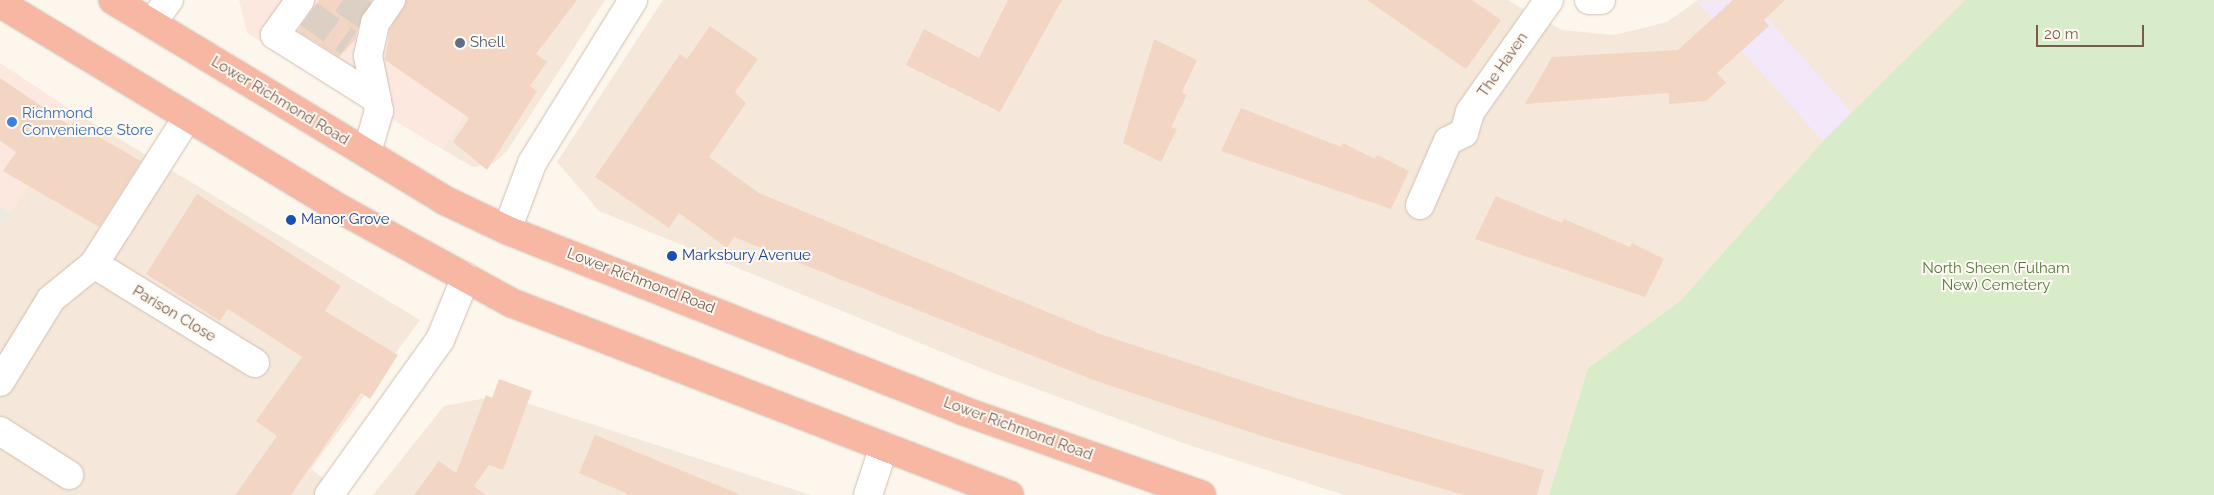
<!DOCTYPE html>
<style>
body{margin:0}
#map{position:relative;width:2214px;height:495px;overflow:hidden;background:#fdf6ec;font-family:Raleway,sans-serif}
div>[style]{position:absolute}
.residential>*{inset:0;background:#f5e8da}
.commercial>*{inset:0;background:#fde8e0}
.industrial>*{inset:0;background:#efe9e4}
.education>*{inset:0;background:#f3e8fa}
.green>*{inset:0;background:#d8ecc9}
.building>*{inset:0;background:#f3d5c3}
.minor-tunnel>*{height:28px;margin-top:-14px;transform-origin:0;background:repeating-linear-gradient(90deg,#dcd0c4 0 28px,transparent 0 42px)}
.roads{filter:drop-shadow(0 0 1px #d1beb0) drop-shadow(0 0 1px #d1beb0)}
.minor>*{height:28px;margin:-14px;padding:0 14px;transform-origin:14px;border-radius:14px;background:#fff}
.highway>*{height:28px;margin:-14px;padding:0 14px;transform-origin:14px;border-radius:14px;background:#f7b7a3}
.dots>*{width:14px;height:14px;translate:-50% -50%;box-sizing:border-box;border:2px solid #fffaf3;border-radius:50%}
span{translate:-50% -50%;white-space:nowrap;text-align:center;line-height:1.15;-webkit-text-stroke:4px #fffaf3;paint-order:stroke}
.service-label{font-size:15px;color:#4e5e75}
.left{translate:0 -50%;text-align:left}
.street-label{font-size:15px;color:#7a5c4d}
.shop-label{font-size:15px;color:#366cbe}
.transit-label{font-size:15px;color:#164399}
.park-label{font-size:15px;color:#537a41}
.scale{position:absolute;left:2036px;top:25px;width:108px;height:22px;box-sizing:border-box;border:2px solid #7a5c4d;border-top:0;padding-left:6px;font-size:15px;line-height:18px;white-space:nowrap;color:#7a5c4d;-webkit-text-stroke:4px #fffaf3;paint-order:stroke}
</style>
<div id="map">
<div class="residential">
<i style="clip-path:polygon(506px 0,605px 0,507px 151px,494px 163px,473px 167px,442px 149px,529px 19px)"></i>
<i style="clip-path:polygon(663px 0,1507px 0,1562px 30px,1614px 35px,1667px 22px,1698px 0,1965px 0,1823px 141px,1680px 301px,1588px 368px,1549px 495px,1344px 495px,1180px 442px,988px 371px,599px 211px,557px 162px)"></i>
<i style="clip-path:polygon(73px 111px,420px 320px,311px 469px,345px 495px,0 495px,0 229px)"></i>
<i style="clip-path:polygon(502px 395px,811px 495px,373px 495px,444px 406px)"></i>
</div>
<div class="commercial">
<i style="clip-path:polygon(239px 0,506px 0,530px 19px,442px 149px,247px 33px)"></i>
<i style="clip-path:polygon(0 63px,73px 111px,11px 213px,0 205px)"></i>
</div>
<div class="industrial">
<i style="clip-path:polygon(0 205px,11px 213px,0 229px)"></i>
</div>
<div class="education">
<i style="clip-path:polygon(1751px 0,1853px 114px,1823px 141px,1697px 1px)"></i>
</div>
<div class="green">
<i style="clip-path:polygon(1965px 0,2214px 0,2214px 495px,1549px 495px,1588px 368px,1680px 301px,1823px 141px)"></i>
</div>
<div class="building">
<i style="clip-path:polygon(319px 0,372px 0,360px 19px,355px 40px,339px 57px,298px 31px)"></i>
<i style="clip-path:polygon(406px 0,577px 0,536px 54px,547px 62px,530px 86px,537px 91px,487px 170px,453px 142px,469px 118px,385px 60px,390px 29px)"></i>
<i style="clip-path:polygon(1008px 0,1062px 0,1000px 112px,906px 65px,924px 29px,979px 58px)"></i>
<i style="clip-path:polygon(1367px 0,1472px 0,1501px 20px,1466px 69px)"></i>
<i style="clip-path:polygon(1733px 0,1785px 0,1764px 20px,1769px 26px,1717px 73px,1726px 83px,1706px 101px,1669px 104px,1669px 93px,1525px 104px,1552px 57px,1678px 50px)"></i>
<i style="clip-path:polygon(710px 26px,758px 59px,735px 92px,746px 103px,709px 157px,759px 193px,1103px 335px,1296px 398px,1544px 470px,1537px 495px,1464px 495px,1265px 437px,1096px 381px,734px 237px,727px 248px,679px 213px,669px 228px,595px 177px,680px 54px,687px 59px)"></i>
<i style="clip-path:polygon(1154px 39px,1197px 60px,1182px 92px,1187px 95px,1171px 127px,1177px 129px,1161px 162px,1123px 143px)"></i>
<i style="clip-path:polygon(0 78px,71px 126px,73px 122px,141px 161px,99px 227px,3px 171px,16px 152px,0 141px)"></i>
<i style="clip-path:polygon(1241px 108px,1341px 147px,1343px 143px,1375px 159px,1377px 155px,1409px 171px,1391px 209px,1221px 151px)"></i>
<i style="clip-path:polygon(197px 194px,341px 286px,325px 311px,398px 355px,370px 399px,361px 393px,291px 495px,235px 495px,277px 436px,256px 421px,302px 357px,228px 309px,220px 321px,146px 274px)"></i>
<i style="clip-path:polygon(1496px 196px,1562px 223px,1564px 219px,1630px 247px,1632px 243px,1664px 259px,1645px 297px,1475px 239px)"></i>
<i style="clip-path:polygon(499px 379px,532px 391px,503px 470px,489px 465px,474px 486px,486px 495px,414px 495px,439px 461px,456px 473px,486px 395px,492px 398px)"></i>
<i style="clip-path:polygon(595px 435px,739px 494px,738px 495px,630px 495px,579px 473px)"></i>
</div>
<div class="minor-tunnel">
<i style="left:343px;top:0;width:29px;rotate:35deg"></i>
<i style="left:309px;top:14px;width:49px;rotate:35.9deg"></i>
</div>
<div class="roads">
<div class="minor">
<i style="left:300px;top:0;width:43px;rotate:125.5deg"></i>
<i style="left:275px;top:35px;width:120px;rotate:32.1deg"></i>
<i style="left:1589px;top:0;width:12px"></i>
<i style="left:152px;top:23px;width:29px;rotate:-54deg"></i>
<i style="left:367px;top:152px;width:43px;rotate:-73.7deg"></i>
<i style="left:379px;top:111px;width:56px;rotate:-101.3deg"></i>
<i style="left:368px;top:56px;width:34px;rotate:-78deg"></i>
<i style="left:375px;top:23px;width:28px;rotate:-55deg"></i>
<i style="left:1420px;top:205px;width:70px;rotate:-66.4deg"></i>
<i style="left:1448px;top:141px;width:18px;rotate:-27deg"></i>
<i style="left:1464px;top:133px;width:22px;rotate:-74deg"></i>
<i style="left:1470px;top:112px;width:137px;rotate:-54.8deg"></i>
<i style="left:507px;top:230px;width:72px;rotate:-69.5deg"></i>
<i style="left:532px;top:163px;width:192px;rotate:-58.2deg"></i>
<i style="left:94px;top:264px;width:189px;rotate:31.6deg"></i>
<i style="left:0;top:382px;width:97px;rotate:-58.4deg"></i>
<i style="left:51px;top:299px;width:55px;rotate:-39.1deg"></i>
<i style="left:94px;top:264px;width:173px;rotate:-57.5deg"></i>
<i style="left:0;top:431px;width:82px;rotate:32.5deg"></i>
<i style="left:329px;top:495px;width:191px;rotate:-54.4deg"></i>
<i style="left:440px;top:340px;width:68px;rotate:-67.6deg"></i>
<i style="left:868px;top:495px;width:48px;rotate:-71.9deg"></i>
</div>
<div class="highway">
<i style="left:113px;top:0;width:389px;rotate:31.1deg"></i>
<i style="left:446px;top:201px;width:68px;rotate:25.4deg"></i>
<i style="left:507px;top:230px;width:488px;rotate:21.6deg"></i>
<i style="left:961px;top:410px;width:255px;rotate:19.5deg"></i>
<i style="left:0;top:3px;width:400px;rotate:31.2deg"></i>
<i style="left:342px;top:210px;width:194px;rotate:28.7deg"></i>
<i style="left:512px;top:303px;width:533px;rotate:21.12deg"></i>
</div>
</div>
<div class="dots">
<i style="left:460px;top:43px;background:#5c6f8a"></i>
<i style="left:12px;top:122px;background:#3f7fe0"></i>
<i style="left:291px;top:220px;background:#1a4fb4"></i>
<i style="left:672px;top:256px;background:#1a4fb4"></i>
</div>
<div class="service-label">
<span class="left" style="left:470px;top:43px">Shell</span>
</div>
<div class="street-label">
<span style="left:1503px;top:65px;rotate:-55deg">The Haven</span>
<span style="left:280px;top:101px;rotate:31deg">Lower Richmond Road</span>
<span style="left:641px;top:281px;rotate:21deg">Lower Richmond Road</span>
<span style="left:174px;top:314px;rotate:31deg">Parison Close</span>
<span style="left:1018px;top:429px;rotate:20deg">Lower Richmond Road</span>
</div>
<div class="shop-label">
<span class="left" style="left:22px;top:122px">Richmond<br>Convenience Store</span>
</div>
<div class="transit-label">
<span class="left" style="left:301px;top:220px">Manor Grove</span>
<span class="left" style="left:682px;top:256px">Marksbury Avenue</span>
</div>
<div class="park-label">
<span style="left:1996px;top:277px">North Sheen (Fulham<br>New) Cemetery</span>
</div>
<div class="scale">20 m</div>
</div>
